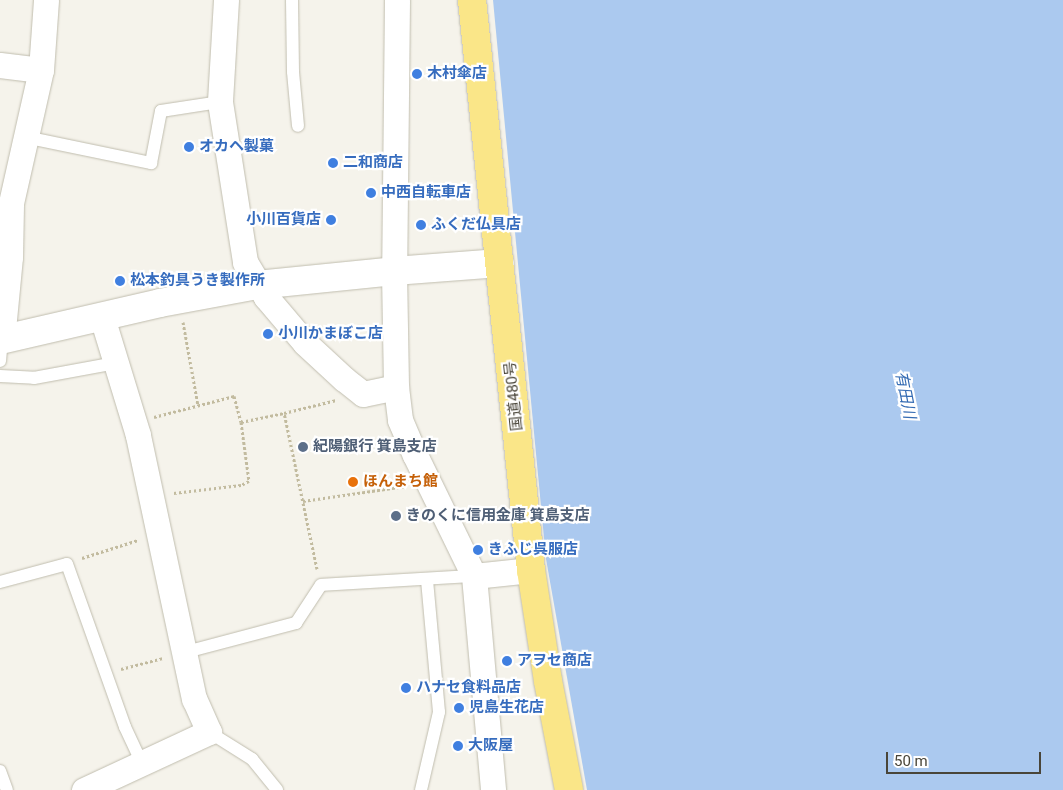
<!DOCTYPE html>
<meta charset="utf-8">
<style>
body{margin:0}
#map{position:relative;width:1063px;height:790px;overflow:hidden;background:#f5f3eb;font-family:Roboto,"Noto Sans JP",sans-serif}
div>[style]{position:absolute}
.water>*{inset:0;background:#abc9ef}
.path>*{height:3px;margin-top:-1.5px;transform-origin:0;background:repeating-linear-gradient(90deg,#c2bb9f 0 2.5px,transparent 0 5px)}
.roads{filter:drop-shadow(0 0 1px #c0bdae) drop-shadow(0 0 1px #c0bdae)}
.service>*{height:12px;margin:-6px;padding:0 6px;transform-origin:6px;border-radius:6px;background:#fff}
.minor>*{height:25px;margin:-12.5px;padding:0 12.5px;transform-origin:12.5px;border-radius:12.5px;background:#fff}
.tertiary>*{height:28px;margin:-14px;padding:0 14px;transform-origin:14px;border-radius:14px;background:#fff}
.trunk>*{height:28px;margin:-14px;padding:0 14px;transform-origin:14px;border-radius:14px;background:#fae688}
.dots>*{width:14px;height:14px;translate:-50% -50%;box-sizing:border-box;border:2px solid #fff;border-radius:50%}
span{translate:-50% -50%;white-space:nowrap;text-align:center;line-height:1.15;-webkit-text-stroke:4.5px #fff;paint-order:stroke}
.shop-label{font-size:15px;color:#366cbe;font-weight:700}
.left{translate:0 -50%;text-align:left}
.right{translate:-100% -50%;text-align:right}
.street-label{font-size:15px;color:#494539}
.service-label{font-size:15px;color:#4e5e75;font-weight:700}
.food-label{font-size:15px;color:#c56008;font-weight:700}
.water-label{font-size:16px;color:#346bb3;font-style:italic}
.scale{position:absolute;left:886px;top:752px;width:155px;height:22px;box-sizing:border-box;border:2px solid #494539;border-top:0;padding-left:6px;font-size:15px;line-height:18px;white-space:nowrap;color:#494539;-webkit-text-stroke:4px #fff;paint-order:stroke}
</style>
<div id="map">
<div class="water">
<i style="clip-path:polygon(493px 0,1063px 0,1063px 790px,587px 790px,546px 559px)"></i>
</div>
<div class="path">
<i style="left:183px;top:322px;width:84px;rotate:79.8deg"></i>
<i style="left:154px;top:417px;width:83px;rotate:-14.7deg"></i>
<i style="left:234px;top:396px;width:27px;rotate:75deg"></i>
<i style="left:241px;top:422px;width:60px;rotate:82.3deg"></i>
<i style="left:249px;top:481px;width:9px;rotate:153deg"></i>
<i style="left:241px;top:485px;width:68px;rotate:173.3deg"></i>
<i style="left:241px;top:422px;width:44px;rotate:-11.8deg"></i>
<i style="left:303px;top:501px;width:104px;rotate:-8.3deg"></i>
<i style="left:82px;top:558px;width:59px;rotate:-17.8deg"></i>
<i style="left:317px;top:569px;width:159px;rotate:-101.9deg"></i>
<i style="left:284px;top:413px;width:54px;rotate:-14deg"></i>
<i style="left:121px;top:669px;width:43px;rotate:-14.7deg"></i>
</div>
<div class="roads">
<div class="service">
<i style="left:292px;top:0;width:72px;rotate:89.2deg"></i>
<i style="left:293px;top:72px;width:54px;rotate:84.7deg"></i>
<i style="left:25px;top:137px;width:129px;rotate:11.7deg"></i>
<i style="left:151px;top:163px;width:53px;rotate:-79.1deg"></i>
<i style="left:161px;top:111px;width:60px;rotate:-8.7deg"></i>
<i style="left:0;top:361px;width:21px;rotate:-85deg"></i>
<i style="left:0;top:376px;width:34px;rotate:3deg"></i>
<i style="left:34px;top:378px;width:83px;rotate:-10.4deg"></i>
<i style="left:0;top:582px;width:69px;rotate:-15deg"></i>
<i style="left:67px;top:564px;width:173px;rotate:70.4deg"></i>
<i style="left:125px;top:727px;width:40px;rotate:65deg"></i>
<i style="left:186px;top:652px;width:114px;rotate:-14.8deg"></i>
<i style="left:296px;top:623px;width:45px;rotate:-56.7deg"></i>
<i style="left:321px;top:585px;width:153px;rotate:-3.4deg"></i>
<i style="left:209px;top:732px;width:51px;rotate:32.1deg"></i>
<i style="left:252px;top:759px;width:40px;rotate:51deg"></i>
<i style="left:0;top:771px;width:20px;rotate:70deg"></i>
<i style="left:421px;top:790px;width:80px;rotate:-77deg"></i>
<i style="left:439px;top:712px;width:133px;rotate:-95.2deg"></i>
</div>
<div class="minor">
<i style="left:226px;top:0;width:102px;rotate:93.4deg"></i>
<i style="left:220px;top:102px;width:162px;rotate:81.1deg"></i>
<i style="left:245px;top:262px;width:41px;rotate:59deg"></i>
<i style="left:266px;top:297px;width:60px;rotate:49.7deg"></i>
<i style="left:305px;top:343px;width:53px;rotate:42.7deg"></i>
<i style="left:344px;top:379px;width:24px;rotate:38deg"></i>
<i style="left:363px;top:394px;width:34px;rotate:-12deg"></i>
<i style="left:397px;top:0;width:271px;rotate:90.6deg"></i>
<i style="left:394px;top:271px;width:116px;rotate:89deg"></i>
<i style="left:396px;top:387px;width:33px;rotate:83deg"></i>
<i style="left:400px;top:420px;width:38px;rotate:67deg"></i>
<i style="left:415px;top:455px;width:135px;rotate:64deg"></i>
<i style="left:474px;top:576px;width:215px;rotate:84.9deg"></i>
<i style="left:0;top:65px;width:41px;rotate:7deg"></i>
<i style="left:2px;top:340px;width:83px;rotate:-84.5deg"></i>
<i style="left:10px;top:257px;width:54px;rotate:-88.9deg"></i>
<i style="left:11px;top:203px;width:136px;rotate:-77.3deg"></i>
<i style="left:41px;top:70px;width:70px;rotate:-85.9deg"></i>
<i style="left:474px;top:576px;width:57px;rotate:-6deg"></i>
<i style="left:84px;top:790px;width:138px;rotate:-24.9deg"></i>
<i style="left:209px;top:732px;width:36px;rotate:-114deg"></i>
<i style="left:194px;top:699px;width:270px;rotate:-102deg"></i>
<i style="left:138px;top:435px;width:123px;rotate:-107deg"></i>
</div>
<div class="tertiary">
<i style="left:0;top:340px;width:164px;rotate:-13deg"></i>
<i style="left:160px;top:303px;width:99px;rotate:-10.5deg"></i>
<i style="left:257px;top:285px;width:138px;rotate:-5.8deg"></i>
<i style="left:394px;top:271px;width:106px;rotate:-4.3deg"></i>
</div>
<div class="trunk">
<i style="left:472px;top:0;width:573px;rotate:84.09deg"></i>
<i style="left:531px;top:570px;width:112px;rotate:81.3deg"></i>
<i style="left:548px;top:681px;width:111px;rotate:79.1deg"></i>
</div>
</div>
<div class="dots">
<i style="left:417px;top:74px;background:#3f7fe0"></i>
<i style="left:189px;top:147px;background:#3f7fe0"></i>
<i style="left:333px;top:163px;background:#3f7fe0"></i>
<i style="left:371px;top:193px;background:#3f7fe0"></i>
<i style="left:331px;top:220px;background:#3f7fe0"></i>
<i style="left:421px;top:225px;background:#3f7fe0"></i>
<i style="left:120px;top:281px;background:#3f7fe0"></i>
<i style="left:268px;top:334px;background:#3f7fe0"></i>
<i style="left:303px;top:447px;background:#5c6f8a"></i>
<i style="left:353px;top:482px;background:#e8710a"></i>
<i style="left:396px;top:516px;background:#5c6f8a"></i>
<i style="left:478px;top:550px;background:#3f7fe0"></i>
<i style="left:507px;top:661px;background:#3f7fe0"></i>
<i style="left:406px;top:688px;background:#3f7fe0"></i>
<i style="left:459px;top:708px;background:#3f7fe0"></i>
<i style="left:458px;top:746px;background:#3f7fe0"></i>
</div>
<div class="shop-label">
<span class="left" style="left:427px;top:74px">木村傘店</span>
<span class="left" style="left:199px;top:147px">オカヘ製菓</span>
<span class="left" style="left:343px;top:163px">二和商店</span>
<span class="left" style="left:381px;top:193px">中西自転車店</span>
<span class="right" style="left:321px;top:220px">小川百貨店</span>
<span class="left" style="left:431px;top:225px">ふくだ仏具店</span>
<span class="left" style="left:130px;top:281px">松本釣具うき製作所</span>
<span class="left" style="left:278px;top:334px">小川かまぼこ店</span>
<span class="left" style="left:488px;top:550px">きふじ呉服店</span>
<span class="left" style="left:517px;top:661px">アヲセ商店</span>
<span class="left" style="left:416px;top:688px">ハナセ食料品店</span>
<span class="left" style="left:469px;top:708px">児島生花店</span>
<span class="left" style="left:468px;top:746px">大阪屋</span>
</div>
<div class="street-label">
<span style="left:514px;top:396px;rotate:-96deg">国道480号</span>
</div>
<div class="service-label">
<span class="left" style="left:313px;top:447px">紀陽銀行 箕島支店</span>
<span class="left" style="left:406px;top:516px">きのくに信用金庫 箕島支店</span>
</div>
<div class="food-label">
<span class="left" style="left:363px;top:482px">ほんまち館</span>
</div>
<div class="water-label">
<span style="left:905px;top:395px;rotate:79deg">有田川</span>
</div>
<div class="scale">50 m</div>
</div>
